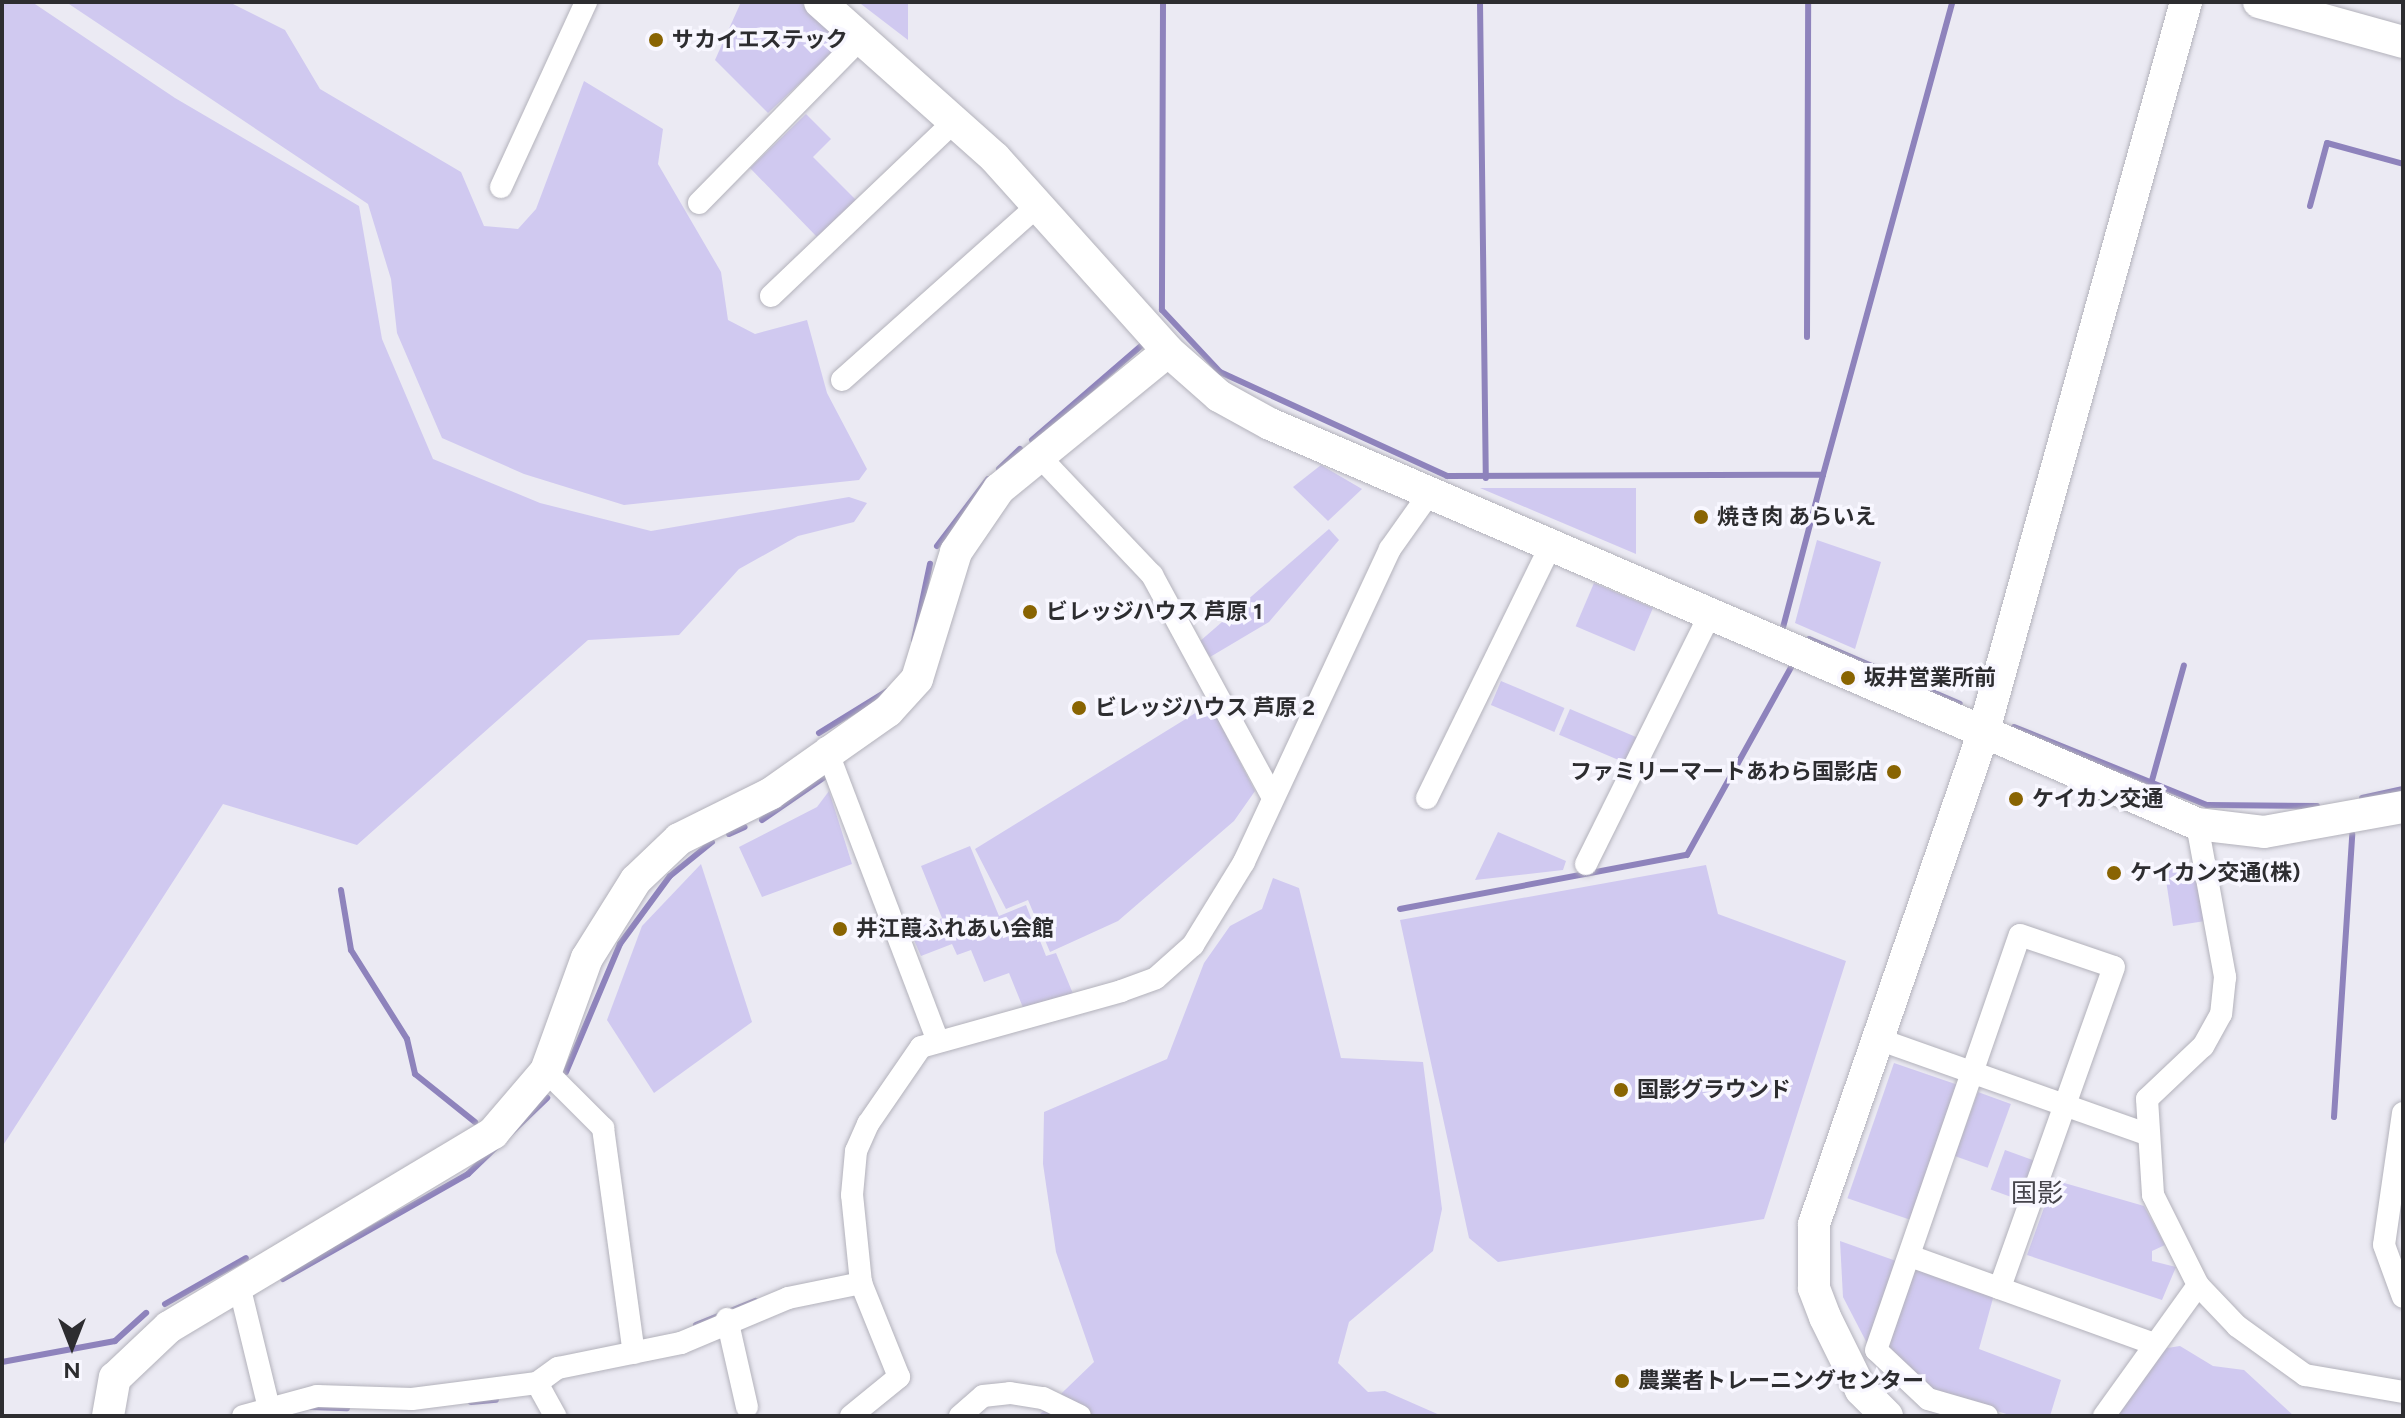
<!DOCTYPE html>
<meta charset="utf-8">
<style>
body{margin:0}
#map{position:relative;width:2405px;height:1418px;overflow:hidden;background:#ebeaf3;font-family:Figtree,"Noto Sans JP",sans-serif}
div>[style]{position:absolute}
.green>*{inset:0;background:#d0c9f0;transform-origin:0 0}
.stream>*{height:6px;margin:-3px;padding:0 3px;transform-origin:3px;border-radius:3px;background:#8e83bc}
.roads{filter:drop-shadow(0 0 2px #b3b2bb) drop-shadow(0 0 2px #b3b2bb)}
.street>*{height:22px;margin:-11px;padding:0 11px;transform-origin:11px;border-radius:11px;background:#fff}
.secondary>*{height:32px;margin:-16px;padding:0 16px;transform-origin:16px;border-radius:16px;background:#fff}
.dots>*{width:22px;height:22px;translate:-50% -50%;box-sizing:border-box;border:4px solid #f8f7ff;border-radius:50%}
span{translate:-50% -50%;white-space:nowrap;text-align:center;line-height:1.15;-webkit-text-stroke:7px #f8f7ff;paint-order:stroke}
.poi-label{font-size:22px;color:#2d2d30;font-weight:700}
.left{translate:0 -50%;text-align:left}
.right{translate:-100% -50%;text-align:right}
.quarter-label{font-size:26px;color:#46454c}
.frame{position:absolute;inset:0;border:4px solid #2d2d30;pointer-events:none}
.north{position:absolute;left:32px;top:1306px;width:80px;height:80px;-webkit-text-stroke:6px #f8f7ff;paint-order:stroke;rotate:180deg;font-size:22px;font-weight:700;line-height:32px;text-align:center;color:#2d2d30}
.north::after{content:'';display:block;margin:auto;width:28px;height:36px;background:#2d2d30;clip-path:polygon(50% 0,100% 100%,50% 72%,0 100%)}
</style>
<div id="map">
<div class="green">
<i style="clip-path:polygon(2px 2px,32px 2px,175px 98px,359px 206px,382px 339px,433px 459px,540px 503px,651px 531px,849px 497px,867px 503px,854px 522px,798px 536px,739px 569px,679px 635px,588px 640px,357px 845px,223px 804px,2px 1147px)"></i>
<i style="clip-path:polygon(66px 2px,229px 2px,285px 30px,320px 89px,461px 172px,484px 226px,518px 229px,536px 209px,584px 81px,663px 129px,658px 164px,721px 272px,728px 320px,755px 334px,807px 320px,827px 393px,867px 469px,859px 480px,624px 505px,524px 474px,442px 438px,397px 333px,391px 279px,368px 204px)"></i>
<i style="clip-path:polygon(741px 2px,800px 2px,848px 38px,768px 113px,715px 60px)"></i>
<i style="clip-path:polygon(859px 2px,908px 2px,908px 40px,861px 4px)"></i>
<i style="clip-path:polygon(806px 114px,831px 139px,813px 157px,856px 200px,817px 237px,750px 168px)"></i>
<i style="clip-path:polygon(1321px 465px,1362px 489px,1328px 521px,1293px 487px)"></i>
<i style="clip-path:polygon(1480px 488px,1636px 488px,1636px 554px,1603px 540px)"></i>
<i style="clip-path:polygon(1329px 529px,1339px 540px,1269px 622px,1210px 657px,1199px 642px)"></i>
<i style="clip-path:polygon(1817px 540px,1881px 562px,1855px 649px,1795px 623px)"></i>
<i style="left:1594px;top:583px;width:64px;height:47px;rotate:23deg"></i>
<i style="left:1501px;top:681px;width:69px;height:26px;rotate:23deg"></i>
<i style="clip-path:polygon(1210px 704px,1255px 791px,1234px 821px,1118px 921px,1050px 952px,1028px 900px,1006px 909px,975px 849px)"></i>
<i style="left:1570px;top:709px;width:73px;height:28px;rotate:23deg"></i>
<i style="clip-path:polygon(829px 791px,852px 864px,762px 897px,739px 847px,817px 807px)"></i>
<i style="clip-path:polygon(1498px 832px,1566px 861px,1563px 870px,1475px 880px)"></i>
<i style="clip-path:polygon(970px 846px,999px 916px,1026px 905px,1046px 956px,1056px 953px,1074px 996px,1026px 1015px,1009px 973px,984px 982px,971px 950px,957px 955px,952px 944px,921px 956px,910px 931px,942px 918px,921px 866px)"></i>
<i style="clip-path:polygon(701px 864px,752px 1022px,654px 1093px,607px 1020px,642px 926px)"></i>
<i style="clip-path:polygon(1706px 865px,1718px 914px,1846px 961px,1764px 1219px,1498px 1262px,1469px 1238px,1400px 920px)"></i>
<i style="clip-path:polygon(2192px 866px,2205px 921px,2173px 926px,2164px 867px)"></i>
<i style="clip-path:polygon(1273px 878px,1299px 888px,1341px 1058px,1423px 1062px,1442px 1209px,1433px 1251px,1349px 1322px,1338px 1363px,1368px 1392px,1385px 1391px,1442px 1416px,1038px 1416px,1094px 1362px,1056px 1252px,1043px 1164px,1044px 1112px,1167px 1059px,1204px 963px,1230px 926px,1262px 909px)"></i>
<i style="left:1894px;top:1063px;width:71px;height:143px;rotate:19deg"></i>
<i style="left:1978px;top:1092px;width:35px;height:68px;rotate:20deg"></i>
<i style="left:2005px;top:1150px;width:35px;height:42px;rotate:20deg"></i>
<i style="clip-path:polygon(2054px 1180px,2144px 1206px,2165px 1245px,2152px 1251px,2152px 1261px,2176px 1267px,2162px 1300px,2027px 1255px)"></i>
<i style="clip-path:polygon(1840px 1241px,1899px 1262px,1870px 1349px,1843px 1297px)"></i>
<i style="clip-path:polygon(1914px 1264px,1995px 1291px,1979px 1349px,2061px 1380px,2050px 1416px,2013px 1416px,1934px 1392px,1888px 1351px)"></i>
<i style="clip-path:polygon(2180px 1346px,2213px 1366px,2244px 1370px,2294px 1416px,2115px 1416px,2161px 1349px)"></i>
</div>
<div class="stream">
<i style="left:1163px;top:2px;width:308px;rotate:90.2deg"></i>
<i style="left:1162px;top:310px;width:85px;rotate:46.9deg"></i>
<i style="left:1220px;top:372px;width:250px;rotate:24.6deg"></i>
<i style="left:1447px;top:476px;width:376px;rotate:-0.2deg"></i>
<i style="left:1823px;top:475px;width:158px;rotate:104.7deg"></i>
<i style="left:1480px;top:2px;width:476px;rotate:89.3deg"></i>
<i style="left:2310px;top:206px;width:65px;rotate:-74.9deg"></i>
<i style="left:2327px;top:143px;width:79px;rotate:15.4deg"></i>
<i style="left:1807px;top:337px;width:335px;rotate:-89.8deg"></i>
<i style="left:1032px;top:440px;width:145px;rotate:-40.8deg"></i>
<i style="left:999px;top:469px;width:29px;rotate:-44deg"></i>
<i style="left:1823px;top:475px;width:490px;rotate:-74.7deg"></i>
<i style="left:937px;top:546px;width:84px;rotate:-52.7deg"></i>
<i style="left:1809px;top:639px;width:164px;rotate:23.3deg"></i>
<i style="left:914px;top:640px;width:78px;rotate:-78.1deg"></i>
<i style="left:2014px;top:727px;width:208px;rotate:22deg"></i>
<i style="left:2207px;top:805px;width:110px;rotate:0.5deg"></i>
<i style="left:819px;top:733px;width:80px;rotate:-31.7deg"></i>
<i style="left:2151px;top:784px;width:123px;rotate:-74.5deg"></i>
<i style="left:2362px;top:798px;width:42px;rotate:-12.4deg"></i>
<i style="left:762px;top:820px;width:78px;rotate:-34.5deg"></i>
<i style="left:729px;top:834px;width:17px;rotate:-24deg"></i>
<i style="left:341px;top:890px;width:61px;rotate:80.5deg"></i>
<i style="left:351px;top:950px;width:105px;rotate:57.8deg"></i>
<i style="left:407px;top:1039px;width:36px;rotate:77deg"></i>
<i style="left:415px;top:1074px;width:77px;rotate:38.7deg"></i>
<i style="left:1400px;top:909px;width:292px;rotate:-10.7deg"></i>
<i style="left:1687px;top:855px;width:218px;rotate:-61deg"></i>
<i style="left:566px;top:1072px;width:139px;rotate:-67.1deg"></i>
<i style="left:620px;top:944px;width:84px;rotate:-53.7deg"></i>
<i style="left:670px;top:876px;width:54px;rotate:-39deg"></i>
<i style="left:2334px;top:1117px;width:283px;rotate:-86.3deg"></i>
<i style="left:283px;top:1279px;width:213px;rotate:-29.6deg"></i>
<i style="left:468px;top:1174px;width:110px;rotate:-43.9deg"></i>
<i style="left:165px;top:1304px;width:93px;rotate:-29.6deg"></i>
<i style="left:696px;top:1325px;width:64px;rotate:-22.1deg"></i>
<i style="left:2px;top:1362px;width:115px;rotate:-10.5deg"></i>
<i style="left:115px;top:1341px;width:42px;rotate:-42.1deg"></i>
<i style="left:471px;top:1402px;width:25px;rotate:-5deg"></i>
<i style="left:311px;top:1407px;width:36px;rotate:2deg"></i>
</div>
<div class="roads">
<div class="street">
<i style="left:501px;top:187px;width:204px;rotate:-65.3deg"></i>
<i style="left:699px;top:203px;width:234px;rotate:-45.5deg"></i>
<i style="left:771px;top:296px;width:254px;rotate:-43.6deg"></i>
<i style="left:842px;top:380px;width:257px;rotate:-41.7deg"></i>
<i style="left:1040px;top:457px;width:163px;rotate:46.5deg"></i>
<i style="left:1152px;top:575px;width:251px;rotate:61.5deg"></i>
<i style="left:826px;top:748px;width:314px;rotate:69.1deg"></i>
<i style="left:1427px;top:798px;width:277px;rotate:-63.9deg"></i>
<i style="left:2197px;top:824px;width:156px;rotate:79.6deg"></i>
<i style="left:2225px;top:977px;width:37px;rotate:96deg"></i>
<i style="left:2221px;top:1014px;width:37px;rotate:119deg"></i>
<i style="left:2203px;top:1046px;width:77px;rotate:136.6deg"></i>
<i style="left:2147px;top:1099px;width:96px;rotate:86.4deg"></i>
<i style="left:2153px;top:1195px;width:101px;rotate:63.4deg"></i>
<i style="left:2198px;top:1285px;width:57px;rotate:46.4deg"></i>
<i style="left:2237px;top:1326px;width:84px;rotate:35.8deg"></i>
<i style="left:2305px;top:1375px;width:99px;rotate:9.8deg"></i>
<i style="left:1586px;top:864px;width:277px;rotate:-63.6deg"></i>
<i style="left:1881px;top:1040px;width:279px;rotate:19.5deg"></i>
<i style="left:546px;top:1071px;width:81px;rotate:45deg"></i>
<i style="left:603px;top:1128px;width:227px;rotate:82.2deg"></i>
<i style="left:2403px;top:1113px;width:133px;rotate:98.2deg"></i>
<i style="left:2384px;top:1245px;width:55px;rotate:69.9deg"></i>
<i style="left:1910px;top:1256px;width:257px;rotate:19.8deg"></i>
<i style="left:239px;top:1285px;width:122px;rotate:76.3deg"></i>
<i style="left:727px;top:1319px;width:90px;rotate:77.2deg"></i>
<i style="left:537px;top:1383px;width:38px;rotate:61deg"></i>
<i style="left:243px;top:1416px;width:77px;rotate:-15.1deg"></i>
<i style="left:317px;top:1396px;width:95px;rotate:1.8deg"></i>
<i style="left:412px;top:1399px;width:126px;rotate:-7.3deg"></i>
<i style="left:537px;top:1383px;width:26px;rotate:-36deg"></i>
<i style="left:558px;top:1368px;width:126px;rotate:-11.5deg"></i>
<i style="left:681px;top:1343px;width:116px;rotate:-22.8deg"></i>
<i style="left:788px;top:1298px;width:75px;rotate:-11.6deg"></i>
<i style="left:851px;top:1416px;width:62px;rotate:-39.1deg"></i>
<i style="left:899px;top:1377px;width:101px;rotate:-112deg"></i>
<i style="left:861px;top:1283px;width:88px;rotate:-95.8deg"></i>
<i style="left:852px;top:1195px;width:44px;rotate:-84.8deg"></i>
<i style="left:856px;top:1151px;width:30px;rotate:-66deg"></i>
<i style="left:868px;top:1124px;width:93px;rotate:-55.5deg"></i>
<i style="left:921px;top:1047px;width:208px;rotate:-15.6deg"></i>
<i style="left:1121px;top:991px;width:37px;rotate:-20deg"></i>
<i style="left:1156px;top:978px;width:50px;rotate:-41.7deg"></i>
<i style="left:1193px;top:945px;width:97px;rotate:-58.4deg"></i>
<i style="left:1244px;top:862px;width:345px;rotate:-65deg"></i>
<i style="left:1390px;top:549px;width:67px;rotate:-54.7deg"></i>
<i style="left:960px;top:1416px;width:30px;rotate:-41deg"></i>
<i style="left:983px;top:1396px;width:27px;rotate:-6deg"></i>
<i style="left:1010px;top:1393px;width:33px;rotate:9deg"></i>
<i style="left:1043px;top:1398px;width:41px;rotate:25.9deg"></i>
<i style="left:1987px;top:1416px;width:61px;rotate:-163.9deg"></i>
<i style="left:1928px;top:1399px;width:71px;rotate:-136.7deg"></i>
<i style="left:1876px;top:1350px;width:439px;rotate:-70.9deg"></i>
<i style="left:2020px;top:935px;width:99px;rotate:18.8deg"></i>
<i style="left:2114px;top:967px;width:341px;rotate:109.6deg"></i>
<i style="left:2104px;top:1416px;width:161px;rotate:-54.3deg"></i>
</div>
<div class="secondary">
<i style="left:820px;top:2px;width:234px;rotate:41.7deg"></i>
<i style="left:995px;top:158px;width:259px;rotate:48.1deg"></i>
<i style="left:1168px;top:351px;width:68px;rotate:41.4deg"></i>
<i style="left:1219px;top:396px;width:58px;rotate:28.8deg"></i>
<i style="left:1270px;top:424px;width:1010px;rotate:23.34deg"></i>
<i style="left:2197px;top:824px;width:67px;rotate:6.8deg"></i>
<i style="left:2264px;top:832px;width:141px;rotate:-10.2deg"></i>
<i style="left:2259px;top:2px;width:149px;rotate:15.5deg"></i>
<i style="left:108px;top:1416px;width:39px;rotate:-80deg"></i>
<i style="left:115px;top:1378px;width:74px;rotate:-43.4deg"></i>
<i style="left:169px;top:1327px;width:378px;rotate:-30.9deg"></i>
<i style="left:493px;top:1133px;width:82px;rotate:-49.5deg"></i>
<i style="left:546px;top:1071px;width:120px;rotate:-70.1deg"></i>
<i style="left:587px;top:958px;width:92px;rotate:-57.9deg"></i>
<i style="left:636px;top:880px;width:59px;rotate:-43.6deg"></i>
<i style="left:679px;top:839px;width:102px;rotate:-26.3deg"></i>
<i style="left:770px;top:794px;width:144px;rotate:-35.1deg"></i>
<i style="left:888px;top:711px;width:43px;rotate:-47.8deg"></i>
<i style="left:917px;top:679px;width:133px;rotate:-72.9deg"></i>
<i style="left:956px;top:552px;width:76px;rotate:-55.7deg"></i>
<i style="left:999px;top:489px;width:218px;rotate:-39.2deg"></i>
<i style="left:1887px;top:1416px;width:37px;rotate:-135deg"></i>
<i style="left:1861px;top:1390px;width:81px;rotate:-116.3deg"></i>
<i style="left:1825px;top:1317px;width:31px;rotate:-111deg"></i>
<i style="left:1814px;top:1288px;width:64px;rotate:-90deg"></i>
<i style="left:1814px;top:1224px;width:518px;rotate:-70.97deg"></i>
<i style="left:1983px;top:734px;width:760px;rotate:-74.5deg"></i>
</div>
</div>
<div class="dots">
<i style="left:656px;top:40px;background:#896402"></i>
<i style="left:1701px;top:517px;background:#896402"></i>
<i style="left:1030px;top:612px;background:#896402"></i>
<i style="left:1848px;top:678px;background:#896402"></i>
<i style="left:1079px;top:708px;background:#896402"></i>
<i style="left:1894px;top:772px;background:#896402"></i>
<i style="left:2016px;top:799px;background:#896402"></i>
<i style="left:2114px;top:873px;background:#896402"></i>
<i style="left:840px;top:929px;background:#896402"></i>
<i style="left:1621px;top:1090px;background:#896402"></i>
<i style="left:1622px;top:1381px;background:#896402"></i>
</div>
<div class="poi-label">
<span class="left" style="left:672px;top:40px">サカイエステック</span>
<span class="left" style="left:1717px;top:517px">焼き肉 あらいえ</span>
<span class="left" style="left:1046px;top:612px">ビレッジハウス 芦原 1</span>
<span class="left" style="left:1864px;top:678px">坂井営業所前</span>
<span class="left" style="left:1095px;top:708px">ビレッジハウス 芦原 2</span>
<span class="right" style="left:1878px;top:772px">ファミリーマートあわら国影店</span>
<span class="left" style="left:2032px;top:799px">ケイカン交通</span>
<span class="left" style="left:2130px;top:873px">ケイカン交通(株)</span>
<span class="left" style="left:856px;top:929px">井江葭ふれあい会館</span>
<span class="left" style="left:1637px;top:1090px">国影グラウンド</span>
<span class="left" style="left:1638px;top:1381px">農業者トレーニングセンター</span>
</div>
<div class="quarter-label">
<span style="left:2037px;top:1194px">国影</span>
</div>
<div class="frame"></div>
<div class="north">N</div>
</div>
